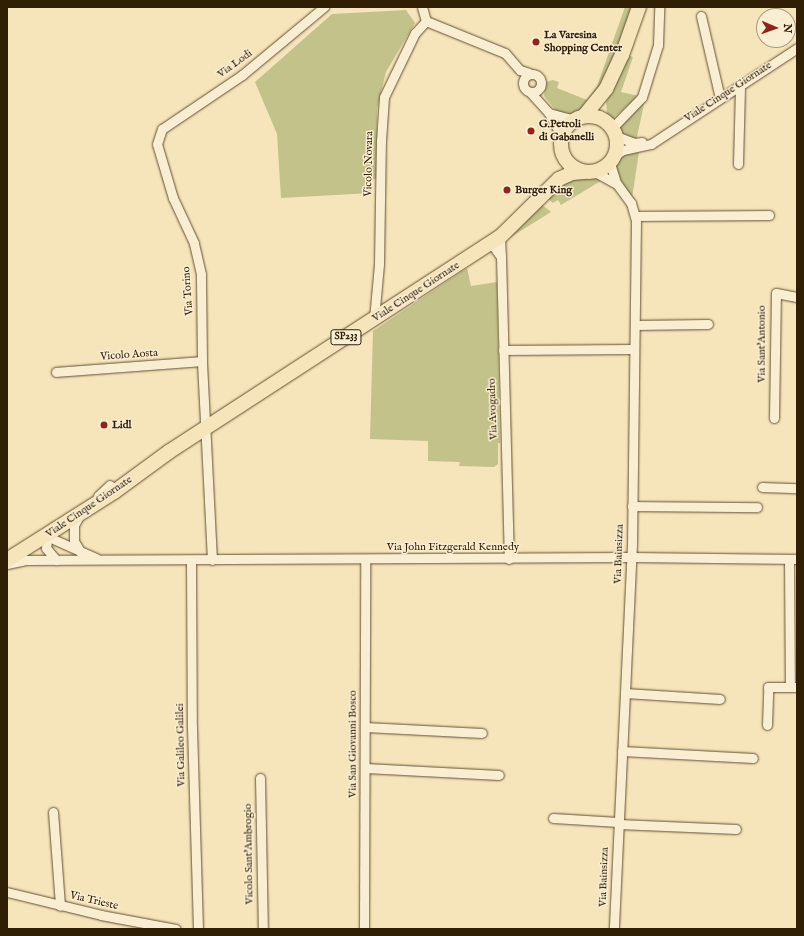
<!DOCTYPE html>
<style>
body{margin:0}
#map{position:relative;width:804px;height:936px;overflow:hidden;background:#f6e4ba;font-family:"IM FELL English",serif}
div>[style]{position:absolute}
.green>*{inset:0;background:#c3c28b}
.roads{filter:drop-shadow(0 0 1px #625032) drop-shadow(0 0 1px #625032)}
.minor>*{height:9px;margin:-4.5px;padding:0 4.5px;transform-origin:4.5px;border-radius:4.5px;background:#f9edd2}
.minor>.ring{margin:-4.5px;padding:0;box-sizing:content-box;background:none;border:9px solid #f9edd2;border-radius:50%}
.primary>*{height:14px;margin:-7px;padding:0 7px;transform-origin:7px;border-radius:7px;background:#f6e4ba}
.primary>.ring{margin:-7px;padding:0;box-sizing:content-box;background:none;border:14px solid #f6e4ba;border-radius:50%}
.dots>*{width:11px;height:11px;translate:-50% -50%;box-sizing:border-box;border:2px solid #f9edd2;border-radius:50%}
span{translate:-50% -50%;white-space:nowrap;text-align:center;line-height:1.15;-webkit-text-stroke:3px #f9edd2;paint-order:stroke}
.shield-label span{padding:1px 3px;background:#f9edd2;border:1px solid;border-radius:3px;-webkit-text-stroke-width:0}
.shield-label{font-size:10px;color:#301e05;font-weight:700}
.poi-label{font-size:11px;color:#301e05;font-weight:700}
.left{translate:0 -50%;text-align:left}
.street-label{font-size:11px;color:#301e05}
.frame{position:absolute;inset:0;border:8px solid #301e05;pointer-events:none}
.north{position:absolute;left:756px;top:8px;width:40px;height:40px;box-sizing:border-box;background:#f9edd2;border:1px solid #a99a80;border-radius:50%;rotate:92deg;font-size:11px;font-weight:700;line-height:16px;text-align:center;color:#301e05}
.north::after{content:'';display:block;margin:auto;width:14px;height:18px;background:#8f2418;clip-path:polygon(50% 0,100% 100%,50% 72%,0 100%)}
</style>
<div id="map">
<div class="green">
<i style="clip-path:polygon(625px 7px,634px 7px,627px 29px,600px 86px,581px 111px,572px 115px,557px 112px,544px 96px,546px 82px,553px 80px,559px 82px,557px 88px,587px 100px,597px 86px)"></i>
<i style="clip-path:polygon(406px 10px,415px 23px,386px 72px,377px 109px,377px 178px,369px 181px,372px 193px,281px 198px,277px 134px,255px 82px,332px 14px)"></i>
<i style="clip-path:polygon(628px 55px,633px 57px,621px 92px,639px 96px,611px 120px,607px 114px,606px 102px)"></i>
<i style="clip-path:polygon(645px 100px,636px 141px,629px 139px,620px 132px,620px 126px)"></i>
<i style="clip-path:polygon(637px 150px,639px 152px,632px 198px,615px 175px,614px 166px,622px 154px)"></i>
<i style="clip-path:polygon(598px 177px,604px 179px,561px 205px,558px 200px,553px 203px,547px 198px,568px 179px)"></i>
<i style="clip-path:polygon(541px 204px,551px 212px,506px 240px,532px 215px)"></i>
<i style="clip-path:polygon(467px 268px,471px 286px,497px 282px,500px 443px,498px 443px,498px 464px,494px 467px,459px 466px,460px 462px,428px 461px,428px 441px,370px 439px,373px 331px)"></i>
</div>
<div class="roads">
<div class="minor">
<i style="left:422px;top:7px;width:15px;rotate:74deg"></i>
<i style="left:426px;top:21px;width:85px;rotate:22.1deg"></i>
<i style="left:505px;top:53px;width:23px;rotate:49deg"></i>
<i style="left:520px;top:70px;width:9px;rotate:18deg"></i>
<i style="left:701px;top:16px;width:84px;rotate:77deg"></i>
<i class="ring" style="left:523px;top:74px;width:9px;height:9px"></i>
<i style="left:530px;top:92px;width:28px;rotate:48deg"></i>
<i style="left:549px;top:113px;width:21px;rotate:62deg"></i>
<i style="left:559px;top:132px;width:12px;rotate:81deg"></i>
<i style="left:549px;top:113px;width:27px;rotate:15deg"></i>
<i style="left:612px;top:128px;width:43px;rotate:-45.9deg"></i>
<i style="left:642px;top:97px;width:54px;rotate:-72.9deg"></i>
<i style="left:658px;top:45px;width:38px;rotate:-88deg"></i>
<i style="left:616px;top:136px;width:19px;rotate:21deg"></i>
<i style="left:634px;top:143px;width:8px;rotate:-7deg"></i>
<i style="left:615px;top:155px;width:9px;rotate:-32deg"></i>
<i style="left:623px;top:150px;width:29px;rotate:-12deg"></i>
<i style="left:651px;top:144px;width:175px;rotate:-33.3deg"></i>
<i style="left:610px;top:163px;width:21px;rotate:73deg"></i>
<i style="left:738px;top:164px;width:79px;rotate:-88.5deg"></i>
<i style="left:595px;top:172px;width:25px;rotate:29deg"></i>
<i style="left:617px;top:184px;width:24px;rotate:54deg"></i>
<i style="left:631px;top:203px;width:18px;rotate:74deg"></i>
<i style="left:636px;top:220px;width:324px;rotate:90.7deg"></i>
<i style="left:632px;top:544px;width:385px;rotate:92.7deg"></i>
<i style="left:636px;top:216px;width:133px;rotate:-0.4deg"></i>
<i style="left:491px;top:243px;width:17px;rotate:54deg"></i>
<i style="left:501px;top:257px;width:20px;rotate:-93deg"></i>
<i style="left:501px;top:257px;width:302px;rotate:88.5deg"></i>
<i style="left:374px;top:319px;width:55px;rotate:-84.8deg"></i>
<i style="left:379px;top:264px;width:123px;rotate:-89.1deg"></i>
<i style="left:381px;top:141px;width:44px;rotate:-86.1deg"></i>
<i style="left:384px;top:97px;width:71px;rotate:-64.2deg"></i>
<i style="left:415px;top:33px;width:16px;rotate:-47deg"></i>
<i style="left:635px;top:325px;width:73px;rotate:-0.8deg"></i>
<i style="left:503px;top:350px;width:131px;rotate:-0.4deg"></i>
<i style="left:56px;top:372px;width:146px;rotate:-4.3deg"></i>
<i style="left:774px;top:418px;width:125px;rotate:-89.1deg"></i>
<i style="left:776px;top:293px;width:21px;rotate:11deg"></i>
<i style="left:762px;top:487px;width:35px;rotate:2deg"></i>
<i style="left:98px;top:496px;width:16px;rotate:-43deg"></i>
<i style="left:632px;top:506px;width:125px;rotate:0.5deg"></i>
<i style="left:79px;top:516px;width:10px;rotate:119deg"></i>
<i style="left:74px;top:525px;width:16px;rotate:90deg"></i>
<i style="left:74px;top:541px;width:14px;rotate:60deg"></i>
<i style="left:48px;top:532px;width:16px;rotate:97deg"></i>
<i style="left:46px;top:548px;width:16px;rotate:50deg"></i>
<i style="left:44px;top:535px;width:57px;rotate:23.9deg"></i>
<i style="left:789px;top:559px;width:128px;rotate:89.6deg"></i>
<i style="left:212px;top:560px;width:199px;rotate:-92.9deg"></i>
<i style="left:202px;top:361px;width:87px;rotate:-90.7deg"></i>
<i style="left:201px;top:274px;width:32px;rotate:-103deg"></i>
<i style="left:194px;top:243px;width:50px;rotate:-115deg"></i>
<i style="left:173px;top:198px;width:56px;rotate:-106.5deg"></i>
<i style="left:157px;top:144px;width:16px;rotate:-72deg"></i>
<i style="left:162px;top:129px;width:97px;rotate:-34deg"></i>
<i style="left:242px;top:75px;width:107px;rotate:-39.7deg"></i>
<i style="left:191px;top:561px;width:166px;rotate:89.7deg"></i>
<i style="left:192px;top:727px;width:202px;rotate:88.3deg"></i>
<i style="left:7px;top:564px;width:19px;rotate:-12deg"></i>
<i style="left:26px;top:560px;width:605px;rotate:-0.28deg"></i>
<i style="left:631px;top:557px;width:166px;rotate:0.7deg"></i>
<i style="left:625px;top:693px;width:95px;rotate:3.6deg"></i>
<i style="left:767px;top:725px;width:38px;rotate:-88deg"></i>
<i style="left:768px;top:687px;width:29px"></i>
<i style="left:365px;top:727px;width:117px;rotate:2.9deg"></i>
<i style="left:622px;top:751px;width:131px;rotate:3.1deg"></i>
<i style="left:365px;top:768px;width:134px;rotate:3deg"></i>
<i style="left:260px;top:778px;width:151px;rotate:88.9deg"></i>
<i style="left:53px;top:812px;width:94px;rotate:85.7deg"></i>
<i style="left:553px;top:818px;width:65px;rotate:3.5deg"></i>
<i style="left:618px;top:824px;width:118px;rotate:2.4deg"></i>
<i style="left:7px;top:892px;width:97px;rotate:13.7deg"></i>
<i style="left:101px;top:915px;width:76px;rotate:10.6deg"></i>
<i style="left:364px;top:929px;width:370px;rotate:-89.8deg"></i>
</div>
<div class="primary">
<i style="left:584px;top:116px;width:35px;rotate:-51deg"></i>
<i style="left:606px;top:89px;width:38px;rotate:-65deg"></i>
<i style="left:622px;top:55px;width:51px;rotate:-70.5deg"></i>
<i class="ring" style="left:561px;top:116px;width:42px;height:42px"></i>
<i style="left:7px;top:560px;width:127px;rotate:-32.4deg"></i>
<i style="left:114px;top:492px;width:69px;rotate:-36.2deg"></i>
<i style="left:170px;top:451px;width:393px;rotate:-33deg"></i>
<i style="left:500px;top:237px;width:83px;rotate:-44.5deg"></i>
<i style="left:559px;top:179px;width:14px;rotate:-25deg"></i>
<i style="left:572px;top:173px;width:12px;rotate:-5deg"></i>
</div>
</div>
<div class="dots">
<i style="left:536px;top:42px;background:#8f2418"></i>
<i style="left:531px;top:131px;background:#8f2418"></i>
<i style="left:507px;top:190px;background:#8f2418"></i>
<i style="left:104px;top:425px;background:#8f2418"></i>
</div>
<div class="shield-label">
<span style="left:346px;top:337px">SP233</span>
</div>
<div class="poi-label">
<span class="left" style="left:544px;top:42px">La Varesina<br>Shopping Center</span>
<span class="left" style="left:539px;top:131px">G.Petroli<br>di Gabanelli</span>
<span class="left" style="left:515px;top:190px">Burger King</span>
<span class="left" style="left:112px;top:425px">Lidl</span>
</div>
<div class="street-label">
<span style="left:235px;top:64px;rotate:-36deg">Via Lodi</span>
<span style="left:728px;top:92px;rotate:-33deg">Viale Cinque Giornate</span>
<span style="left:369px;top:164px;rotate:-89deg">Vicolo Novara</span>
<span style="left:188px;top:291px;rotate:-94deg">Via Torino</span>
<span style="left:416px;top:292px;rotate:-33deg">Viale Cinque Giornate</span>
<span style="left:762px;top:344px;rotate:-90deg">Via Sant'Antonio</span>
<span style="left:129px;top:355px;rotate:-4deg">Vicolo Aosta</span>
<span style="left:493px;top:409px;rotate:-92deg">Via Avogadro</span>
<span style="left:89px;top:507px;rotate:-34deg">Viale Cinque Giornate</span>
<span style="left:453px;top:547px">Via John Fitzgerald Kennedy</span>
<span style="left:619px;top:554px;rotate:-88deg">Via Bainsizza</span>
<span style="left:353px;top:744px;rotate:-90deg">Via San Giovanni Bosco</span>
<span style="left:181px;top:745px;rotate:-91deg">Via Galileo Galilei</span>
<span style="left:249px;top:854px;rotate:-91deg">Vicolo Sant'Ambrogio</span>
<span style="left:604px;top:877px;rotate:-88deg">Via Bainsizza</span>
<span style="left:94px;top:901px;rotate:13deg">Via Trieste</span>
</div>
<div class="frame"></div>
<div class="north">N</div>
</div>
